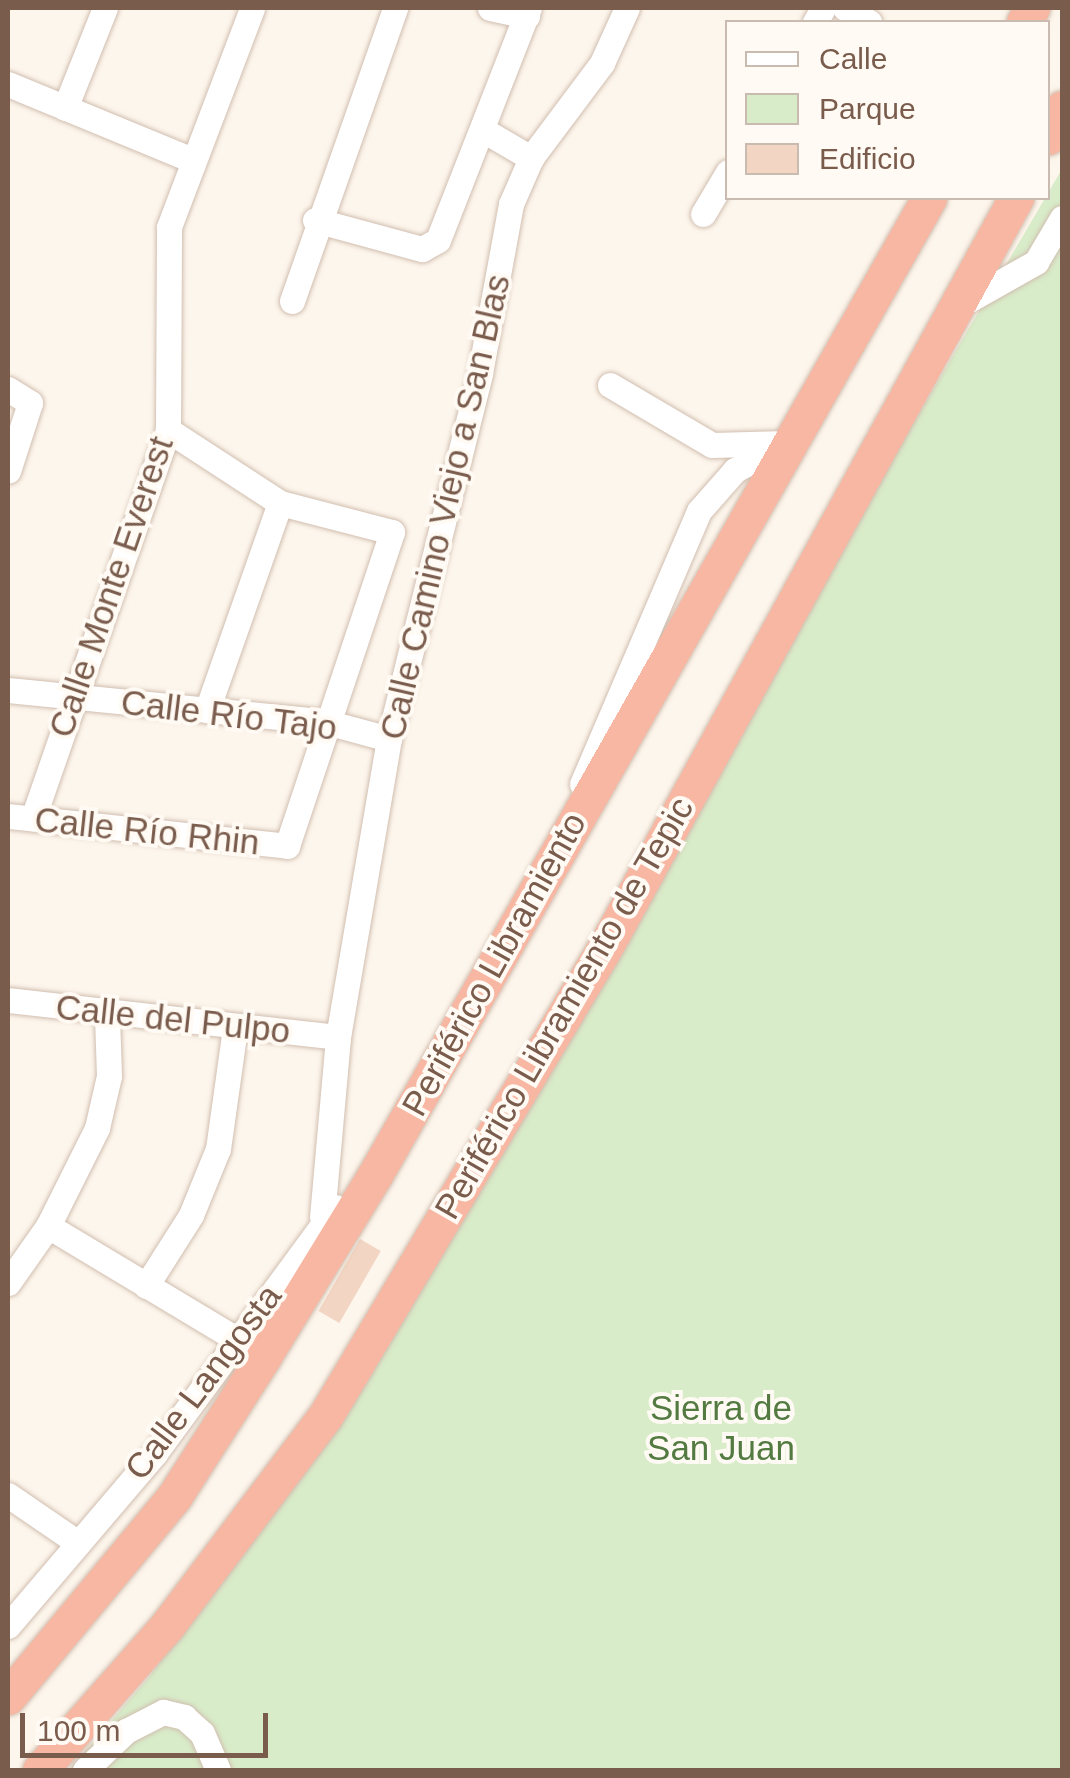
<!DOCTYPE html>
<meta charset="utf-8">
<style>
body{margin:0}
#map{position:relative;width:1070px;height:1778px;overflow:hidden;background:#fdf6ec;font-family:Arial,sans-serif}
div>[style]{position:absolute}
.green>*{inset:0;background:#d8ecc9}
.building>*{inset:0;background:#f3d5c3;transform-origin:0 0}
.roads{filter:drop-shadow(0 0 2px #d1beb0) drop-shadow(0 0 2px #d1beb0)}
.minor>*{height:25px;margin:-12.5px;padding:0 12.5px;transform-origin:12.5px;border-radius:12.5px;background:#fff}
.highway>*{height:35px;margin:-17.5px;padding:0 17.5px;transform-origin:17.5px;border-radius:17.5px;background:#f7b7a3}
span{translate:-50% -50%;white-space:nowrap;text-align:center;line-height:1.15;-webkit-text-stroke:8px #fffaf3;paint-order:stroke}
.street-label{font-size:35px;color:#7a5c4d}
.park-label{font-size:35px;color:#537a41}
.frame{position:absolute;inset:0;border:10px solid #7a5c4d;pointer-events:none}
.legend{position:absolute;left:725px;top:20px;width:325px;height:180px;box-sizing:border-box;background:#fffaf3;border:2px solid #cabbb1;margin:0;padding:12px 18px;list-style:none;font-size:30px;color:#7a5c4d}
.legend li{display:flex;align-items:center;gap:20px;height:50px}
.legend b{width:50px;border:2px solid #cabbb1}
.scale{position:absolute;left:20px;top:1713px;width:248px;height:45px;box-sizing:border-box;border:5px solid #7a5c4d;border-top:0;padding-left:12px;font-size:30px;line-height:35px;white-space:nowrap;color:#7a5c4d;-webkit-text-stroke:8px #fffaf3;paint-order:stroke}
</style>
<div id="map">
<div class="green">
<i style="clip-path:polygon(1062px 169px,1062px 1770px,69px 1770px,149px 1677px,238px 1555px,588px 980px)"></i>
</div>
<div class="building">
<i style="left:360px;top:1239px;width:24px;height:83px;rotate:30deg"></i>
</div>
<div class="roads">
<div class="minor">
<i style="left:490px;top:8px;width:38px;rotate:12deg"></i>
<i style="left:845px;top:8px;width:28px;rotate:30deg"></i>
<i style="left:815px;top:22px;width:16px;rotate:-60deg"></i>
<i style="left:8px;top:84px;width:197px;rotate:22.4deg"></i>
<i style="left:65px;top:108px;width:108px;rotate:-68.2deg"></i>
<i style="left:483px;top:130px;width:56px;rotate:30.3deg"></i>
<i style="left:703px;top:214px;width:49px;rotate:-59.2deg"></i>
<i style="left:315px;top:220px;width:111px;rotate:15.2deg"></i>
<i style="left:422px;top:249px;width:18px;rotate:-29deg"></i>
<i style="left:438px;top:240px;width:249px;rotate:-68.6deg"></i>
<i style="left:292px;top:301px;width:311px;rotate:-70.6deg"></i>
<i style="left:958px;top:306px;width:90px;rotate:-29.4deg"></i>
<i style="left:1036px;top:262px;width:51px;rotate:-59.4deg"></i>
<i style="left:610px;top:385px;width:118px;rotate:30.5deg"></i>
<i style="left:712px;top:445px;width:74px;rotate:-1.5deg"></i>
<i style="left:8px;top:389px;width:26px;rotate:32deg"></i>
<i style="left:30px;top:403px;width:71px;rotate:107.9deg"></i>
<i style="left:8px;top:690px;width:320px;rotate:5.7deg"></i>
<i style="left:326px;top:722px;width:65px;rotate:15.1deg"></i>
<i style="left:207px;top:710px;width:219px;rotate:-70.6deg"></i>
<i style="left:582px;top:784px;width:297px;rotate:-66.8deg"></i>
<i style="left:699px;top:511px;width:55px;rotate:-48.7deg"></i>
<i style="left:735px;top:470px;width:58px;rotate:-27.9deg"></i>
<i style="left:8px;top:816px;width:281px;rotate:6.1deg"></i>
<i style="left:287px;top:846px;width:331px;rotate:-71.5deg"></i>
<i style="left:392px;top:532px;width:116px;rotate:-165.5deg"></i>
<i style="left:280px;top:503px;width:134px;rotate:-146.9deg"></i>
<i style="left:33px;top:818px;width:411px;rotate:-70.8deg"></i>
<i style="left:168px;top:430px;width:203px;rotate:-89.7deg"></i>
<i style="left:169px;top:227px;width:234px;rotate:-69.2deg"></i>
<i style="left:8px;top:1000px;width:332px;rotate:6.4deg"></i>
<i style="left:322px;top:1217px;width:181px;rotate:-84.9deg"></i>
<i style="left:338px;top:1037px;width:302px;rotate:-80.3deg"></i>
<i style="left:389px;top:739px;width:377px;rotate:-76deg"></i>
<i style="left:480px;top:373px;width:172px;rotate:-79.6deg"></i>
<i style="left:511px;top:204px;width:50px;rotate:-66.5deg"></i>
<i style="left:531px;top:158px;width:119px;rotate:-53.2deg"></i>
<i style="left:602px;top:63px;width:60px;rotate:-65.6deg"></i>
<i style="left:48px;top:1226px;width:235px;rotate:31deg"></i>
<i style="left:8px;top:1283px;width:70px;rotate:-54.9deg"></i>
<i style="left:48px;top:1226px;width:110px;rotate:-63.4deg"></i>
<i style="left:97px;top:1128px;width:53px;rotate:-77deg"></i>
<i style="left:109px;top:1076px;width:61px;rotate:-91.9deg"></i>
<i style="left:146px;top:1286px;width:84px;rotate:-57.6deg"></i>
<i style="left:191px;top:1215px;width:71px;rotate:-67.8deg"></i>
<i style="left:218px;top:1149px;width:122px;rotate:-82deg"></i>
<i style="left:8px;top:1495px;width:85px;rotate:34.4deg"></i>
<i style="left:8px;top:1626px;width:227px;rotate:-49.6deg"></i>
<i style="left:155px;top:1453px;width:305px;rotate:-53.7deg"></i>
<i style="left:85px;top:1770px;width:57px;rotate:-43.6deg"></i>
<i style="left:126px;top:1731px;width:42px;rotate:-27.2deg"></i>
<i style="left:163px;top:1712px;width:22px;rotate:13deg"></i>
<i style="left:184px;top:1717px;width:24px;rotate:42deg"></i>
<i style="left:202px;top:1733px;width:40px;rotate:66.6deg"></i>
</div>
<div class="highway">
<i style="left:1024px;top:22px;width:16px;rotate:-60deg"></i>
<i style="left:1048px;top:137px;width:32px;rotate:-64deg"></i>
<i style="left:8px;top:1697px;width:260px;rotate:-50.3deg"></i>
<i style="left:174px;top:1497px;width:167px;rotate:-57.4deg"></i>
<i style="left:264px;top:1356px;width:212px;rotate:-58.5deg"></i>
<i style="left:375px;top:1175px;width:1123px;rotate:-60.44deg"></i>
<i style="left:40px;top:1770px;width:192px;rotate:-48.6deg"></i>
<i style="left:167px;top:1626px;width:264px;rotate:-53deg"></i>
<i style="left:326px;top:1415px;width:548px;rotate:-59.18deg"></i>
<i style="left:607px;top:944px;width:851px;rotate:-61.27deg"></i>
</div>
</div>
<div class="street-label">
<span style="left:445px;top:507px;rotate:-77deg">Calle Camino Viejo a San Blas</span>
<span style="left:111px;top:587px;rotate:-71deg">Calle Monte Everest</span>
<span style="left:229px;top:715px;rotate:7deg">Calle Río Tajo</span>
<span style="left:147px;top:831px;rotate:6deg">Calle Río Rhin</span>
<span style="left:494px;top:964px;rotate:-61deg">Periférico Libramiento</span>
<span style="left:564px;top:1008px;rotate:-60deg">Periférico Libramiento de Tepic</span>
<span style="left:173px;top:1019px;rotate:6deg">Calle del Pulpo</span>
<span style="left:203px;top:1382px;rotate:-53deg">Calle Langosta</span>
</div>
<div class="park-label">
<span style="left:721px;top:1428px">Sierra de<br>San Juan</span>
</div>
<div class="frame"></div>
<ul class="legend">
<li><b style="height:12px;background:#fff"></b>Calle</li>
<li><b style="height:28px;background:#d8ecc9"></b>Parque</li>
<li><b style="height:28px;background:#f3d5c3"></b>Edificio</li>
</ul>
<div class="scale">100 m</div>
</div>
